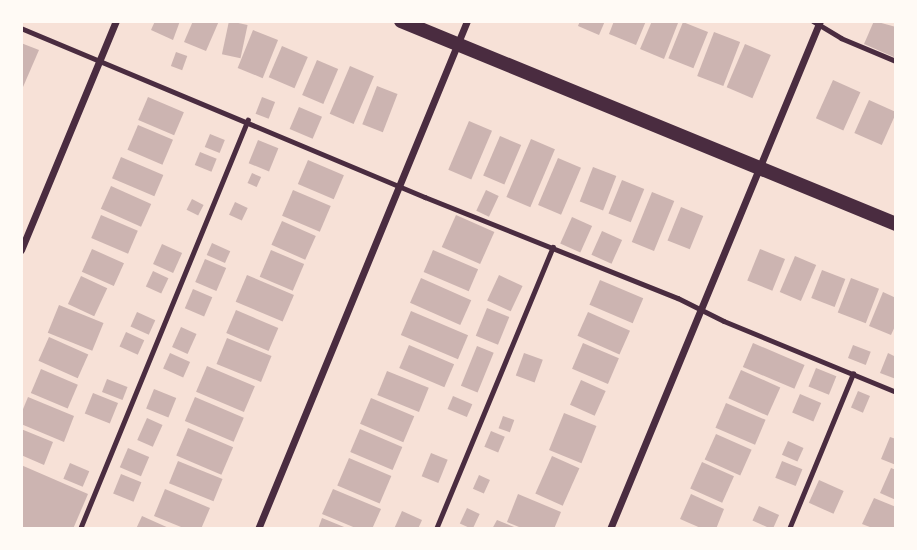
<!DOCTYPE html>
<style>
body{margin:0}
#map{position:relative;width:917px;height:550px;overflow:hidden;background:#f7e1d7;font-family:"Libre Baskerville",serif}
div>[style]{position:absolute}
.building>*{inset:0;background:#ccb4b1;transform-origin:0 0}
.service>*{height:4.5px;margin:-2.25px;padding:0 2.25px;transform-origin:2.25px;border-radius:2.25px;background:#4a2c40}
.minor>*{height:7px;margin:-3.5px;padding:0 3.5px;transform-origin:3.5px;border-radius:3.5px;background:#4a2c40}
.secondary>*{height:14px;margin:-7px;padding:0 7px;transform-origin:7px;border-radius:7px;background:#4a2c40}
span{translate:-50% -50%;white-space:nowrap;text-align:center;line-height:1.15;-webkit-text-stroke:7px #fffaf5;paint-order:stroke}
.frame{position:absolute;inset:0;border:23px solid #fffaf5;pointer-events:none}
</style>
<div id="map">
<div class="building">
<i style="clip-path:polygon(155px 21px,180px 21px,173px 40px,151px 30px)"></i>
<i style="clip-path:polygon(193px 21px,219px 21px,206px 51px,184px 42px)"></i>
<i style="left:229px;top:21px;width:19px;height:34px;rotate:12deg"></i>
<i style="clip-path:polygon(580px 21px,605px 21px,599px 35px,578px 26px)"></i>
<i style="clip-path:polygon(614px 21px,646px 21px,636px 45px,609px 34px)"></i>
<i style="clip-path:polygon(652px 21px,678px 23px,664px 59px,640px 49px)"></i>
<i style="clip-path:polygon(874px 21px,896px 27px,896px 58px,864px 44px)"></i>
<i style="left:683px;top:22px;width:27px;height:39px;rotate:22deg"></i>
<i style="left:253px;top:30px;width:27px;height:41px;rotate:22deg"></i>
<i style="left:714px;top:32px;width:28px;height:47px;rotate:21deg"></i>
<i style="clip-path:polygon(21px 43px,39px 50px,23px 87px,21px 86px)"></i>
<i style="left:745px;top:44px;width:28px;height:47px;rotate:23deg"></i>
<i style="left:282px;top:46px;width:28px;height:34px;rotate:23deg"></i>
<i style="left:176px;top:52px;width:12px;height:15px;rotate:20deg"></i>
<i style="left:317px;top:60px;width:23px;height:38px;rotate:23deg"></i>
<i style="left:350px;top:66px;width:26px;height:52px;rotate:23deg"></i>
<i style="left:833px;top:80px;width:30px;height:42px;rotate:24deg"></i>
<i style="left:377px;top:86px;width:22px;height:41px;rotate:21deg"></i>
<i style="left:148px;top:97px;width:39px;height:25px;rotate:23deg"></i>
<i style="left:262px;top:97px;width:14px;height:18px;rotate:21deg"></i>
<i style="left:869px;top:100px;width:30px;height:36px;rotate:24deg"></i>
<i style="left:299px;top:107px;width:25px;height:24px;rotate:23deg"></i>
<i style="left:469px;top:121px;width:25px;height:53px;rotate:23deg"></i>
<i style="left:138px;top:125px;width:38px;height:27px;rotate:23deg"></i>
<i style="left:210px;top:134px;width:16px;height:14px;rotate:22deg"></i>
<i style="left:500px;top:136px;width:23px;height:43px;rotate:23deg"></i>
<i style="left:531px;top:139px;width:26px;height:63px;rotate:23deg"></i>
<i style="left:258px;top:140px;width:22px;height:25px;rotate:22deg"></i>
<i style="left:200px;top:152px;width:18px;height:14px;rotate:22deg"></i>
<i style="left:121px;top:157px;width:46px;height:23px;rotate:23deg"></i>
<i style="left:558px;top:158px;width:25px;height:51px;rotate:23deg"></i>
<i style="left:308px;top:160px;width:39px;height:26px;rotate:23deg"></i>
<i style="left:593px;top:167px;width:25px;height:37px;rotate:21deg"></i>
<i style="left:252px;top:173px;width:10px;height:11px;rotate:24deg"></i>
<i style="left:622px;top:180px;width:24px;height:36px;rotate:22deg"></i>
<i style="left:111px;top:186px;width:44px;height:25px;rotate:24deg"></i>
<i style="left:293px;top:190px;width:41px;height:28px;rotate:23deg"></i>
<i style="left:486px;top:190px;width:14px;height:23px;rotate:25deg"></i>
<i style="left:652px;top:192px;width:24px;height:54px;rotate:22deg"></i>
<i style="left:192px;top:199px;width:13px;height:12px;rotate:27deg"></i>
<i style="left:235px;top:202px;width:14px;height:14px;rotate:25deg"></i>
<i style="left:681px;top:207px;width:24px;height:36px;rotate:22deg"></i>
<i style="left:101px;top:215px;width:40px;height:25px;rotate:23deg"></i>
<i style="left:456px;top:215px;width:42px;height:35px;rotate:24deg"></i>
<i style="left:572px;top:217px;width:22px;height:29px;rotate:24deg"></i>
<i style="left:282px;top:221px;width:37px;height:26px;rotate:24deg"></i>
<i style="left:602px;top:231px;width:22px;height:26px;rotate:24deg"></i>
<i style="left:212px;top:243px;width:20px;height:13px;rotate:24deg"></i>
<i style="left:162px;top:244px;width:22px;height:22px;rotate:24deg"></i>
<i style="left:92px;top:249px;width:35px;height:25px;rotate:24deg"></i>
<i style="left:760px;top:249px;width:27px;height:34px;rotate:22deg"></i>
<i style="left:271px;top:250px;width:36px;height:29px;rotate:23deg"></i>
<i style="left:433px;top:250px;width:49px;height:24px;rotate:23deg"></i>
<i style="left:795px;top:256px;width:23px;height:39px;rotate:23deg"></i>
<i style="left:205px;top:259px;width:23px;height:25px;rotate:23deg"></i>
<i style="left:822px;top:270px;width:25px;height:30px;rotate:21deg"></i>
<i style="left:153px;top:271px;width:17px;height:17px;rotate:25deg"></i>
<i style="left:247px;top:275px;width:51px;height:29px;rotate:23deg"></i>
<i style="left:499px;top:275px;width:26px;height:28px;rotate:25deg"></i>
<i style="left:81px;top:276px;width:29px;height:31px;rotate:25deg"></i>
<i style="left:421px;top:278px;width:55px;height:27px;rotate:24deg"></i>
<i style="left:851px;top:278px;width:30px;height:37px;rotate:21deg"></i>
<i style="left:600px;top:280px;width:47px;height:27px;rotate:23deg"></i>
<i style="left:193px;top:289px;width:21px;height:21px;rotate:23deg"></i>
<i style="clip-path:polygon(883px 292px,896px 298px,896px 324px,891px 335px,869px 326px)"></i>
<i style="left:59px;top:305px;width:48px;height:30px;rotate:22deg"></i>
<i style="left:487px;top:308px;width:24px;height:30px;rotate:22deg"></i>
<i style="left:236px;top:310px;width:46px;height:25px;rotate:23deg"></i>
<i style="left:411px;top:311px;width:62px;height:26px;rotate:23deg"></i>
<i style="left:137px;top:312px;width:20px;height:16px;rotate:24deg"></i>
<i style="left:588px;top:312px;width:46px;height:26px;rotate:24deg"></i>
<i style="left:181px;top:327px;width:17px;height:22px;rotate:24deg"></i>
<i style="left:126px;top:332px;width:20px;height:16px;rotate:24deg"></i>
<i style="left:49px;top:337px;width:43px;height:26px;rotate:24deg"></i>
<i style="left:227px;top:338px;width:48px;height:28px;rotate:22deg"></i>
<i style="left:583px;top:343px;width:39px;height:28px;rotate:23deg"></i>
<i style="left:753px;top:343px;width:56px;height:26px;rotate:23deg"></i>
<i style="left:409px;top:345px;width:49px;height:25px;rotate:23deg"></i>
<i style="left:853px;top:345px;width:19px;height:14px;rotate:21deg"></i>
<i style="left:477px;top:346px;width:18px;height:43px;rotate:22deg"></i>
<i style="left:170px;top:353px;width:22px;height:17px;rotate:24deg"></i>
<i style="left:524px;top:353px;width:20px;height:24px;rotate:20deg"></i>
<i style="clip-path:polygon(888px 353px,896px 357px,896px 379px,880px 373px)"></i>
<i style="left:207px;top:366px;width:52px;height:28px;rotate:23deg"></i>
<i style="left:816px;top:368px;width:22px;height:20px;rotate:22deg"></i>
<i style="left:41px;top:369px;width:40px;height:26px;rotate:23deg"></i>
<i style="left:741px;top:370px;width:43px;height:31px;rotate:24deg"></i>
<i style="left:387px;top:371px;width:45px;height:26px;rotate:22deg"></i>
<i style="left:107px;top:379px;width:22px;height:14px;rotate:21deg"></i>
<i style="left:581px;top:380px;width:27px;height:27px;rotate:24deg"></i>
<i style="left:154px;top:389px;width:24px;height:21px;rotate:22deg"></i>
<i style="left:858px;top:391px;width:13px;height:18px;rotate:23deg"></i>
<i style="left:93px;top:393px;width:27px;height:22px;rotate:22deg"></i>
<i style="left:800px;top:394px;width:23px;height:20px;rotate:23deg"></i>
<i style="left:453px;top:396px;width:21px;height:14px;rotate:23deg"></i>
<i style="clip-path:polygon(28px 397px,74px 416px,64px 442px,21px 424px,21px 414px)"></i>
<i style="left:195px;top:397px;width:53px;height:26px;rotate:23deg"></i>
<i style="left:371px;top:398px;width:47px;height:28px;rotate:23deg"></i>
<i style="left:726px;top:403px;width:43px;height:27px;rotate:23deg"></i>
<i style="left:564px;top:413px;width:35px;height:40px;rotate:22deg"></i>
<i style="left:503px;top:416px;width:12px;height:13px;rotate:20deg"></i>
<i style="left:147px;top:418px;width:17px;height:24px;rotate:24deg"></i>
<i style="left:188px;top:428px;width:49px;height:30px;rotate:23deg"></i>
<i style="clip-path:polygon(21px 429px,53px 442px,44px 465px,21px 455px)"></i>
<i style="left:360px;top:429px;width:46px;height:25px;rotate:23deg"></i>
<i style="left:491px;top:431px;width:15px;height:17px;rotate:23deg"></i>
<i style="left:716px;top:434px;width:39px;height:28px;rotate:24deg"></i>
<i style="clip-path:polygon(890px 437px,896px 439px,896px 465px,881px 459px)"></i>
<i style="left:788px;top:441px;width:17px;height:15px;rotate:24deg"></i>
<i style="left:128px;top:448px;width:23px;height:21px;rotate:23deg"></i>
<i style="left:431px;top:453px;width:18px;height:25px;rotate:22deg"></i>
<i style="left:552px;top:456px;width:30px;height:41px;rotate:24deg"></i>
<i style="left:349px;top:458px;width:46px;height:30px;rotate:23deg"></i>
<i style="left:178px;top:461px;width:48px;height:24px;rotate:22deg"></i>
<i style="left:782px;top:461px;width:22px;height:18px;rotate:22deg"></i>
<i style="left:702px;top:462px;width:35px;height:29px;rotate:24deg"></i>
<i style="left:70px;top:463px;width:21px;height:17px;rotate:23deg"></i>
<i style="clip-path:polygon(21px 465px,88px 494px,73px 529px,21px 529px)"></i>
<i style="clip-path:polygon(891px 468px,896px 470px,896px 500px,880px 493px)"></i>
<i style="left:121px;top:474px;width:22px;height:21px;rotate:22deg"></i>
<i style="left:479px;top:475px;width:12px;height:15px;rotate:24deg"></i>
<i style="left:819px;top:480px;width:27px;height:25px;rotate:24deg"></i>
<i style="clip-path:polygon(165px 489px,210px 508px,201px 529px,186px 529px,154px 516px)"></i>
<i style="clip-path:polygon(333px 489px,381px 509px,372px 529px,358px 529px,322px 514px)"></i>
<i style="clip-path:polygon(518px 494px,561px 512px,554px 529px,524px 529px,507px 522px)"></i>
<i style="clip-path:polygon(691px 494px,724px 509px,716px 529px,703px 529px,680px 519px)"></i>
<i style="clip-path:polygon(874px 498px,896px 507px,896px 529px,875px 529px,862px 524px)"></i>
<i style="left:759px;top:506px;width:22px;height:16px;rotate:24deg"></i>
<i style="left:467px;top:508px;width:14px;height:17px;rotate:25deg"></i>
<i style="clip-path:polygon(402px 511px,422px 520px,418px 529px,394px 529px)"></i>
<i style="clip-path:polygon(142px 516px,171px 529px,136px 529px)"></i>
<i style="clip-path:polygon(322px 518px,349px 529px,318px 529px)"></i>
<i style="clip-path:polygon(497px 520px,519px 529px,492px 529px)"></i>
</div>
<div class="service">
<i style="left:813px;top:21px;width:33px;rotate:31deg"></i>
<i style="left:841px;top:38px;width:60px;rotate:22.7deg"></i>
<i style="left:21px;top:28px;width:438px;rotate:22.7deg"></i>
<i style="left:425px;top:197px;width:272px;rotate:21.8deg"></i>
<i style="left:678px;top:298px;width:51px;rotate:26.6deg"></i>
<i style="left:724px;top:321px;width:186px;rotate:22.4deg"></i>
<i style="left:80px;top:529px;width:442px;rotate:-67.7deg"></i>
<i style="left:436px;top:529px;width:305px;rotate:-67.5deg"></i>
<i style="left:789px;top:529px;width:168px;rotate:-67.6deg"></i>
</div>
<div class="minor">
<i style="left:21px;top:250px;width:248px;rotate:-67.5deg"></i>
<i style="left:258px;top:529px;width:549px;rotate:-67.64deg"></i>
<i style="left:610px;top:529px;width:550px;rotate:-67.54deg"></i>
</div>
<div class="secondary">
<i style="left:401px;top:21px;width:535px;rotate:22.3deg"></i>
</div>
<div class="frame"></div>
</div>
